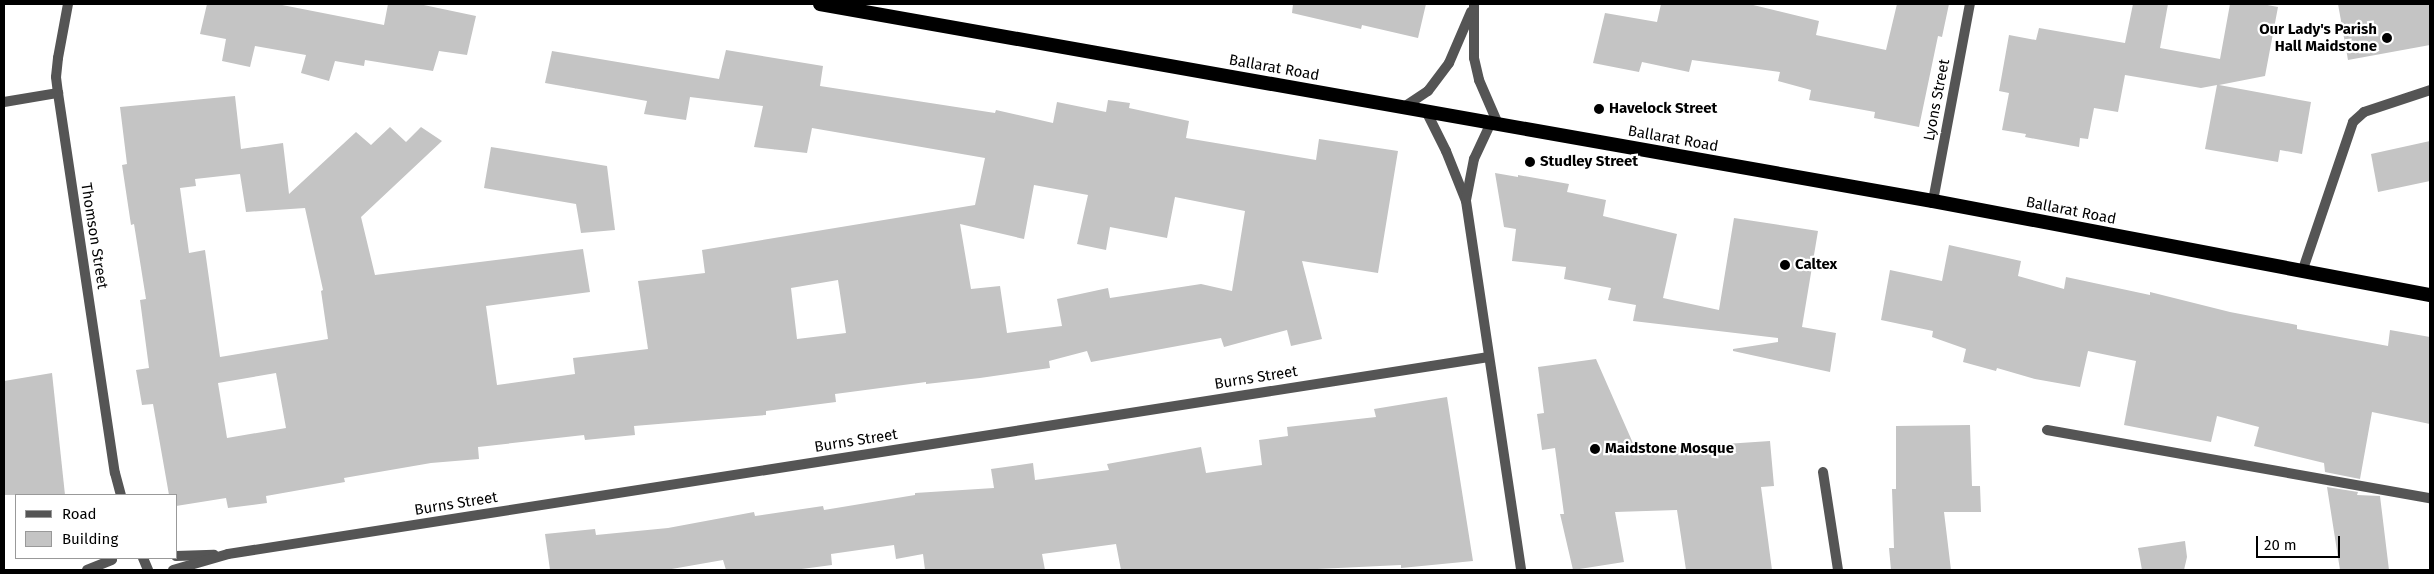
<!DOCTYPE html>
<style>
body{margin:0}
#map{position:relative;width:2434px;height:574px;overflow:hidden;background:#fff;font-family:"Fira Sans",sans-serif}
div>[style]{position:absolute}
.building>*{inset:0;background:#c4c4c4}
.service>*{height:10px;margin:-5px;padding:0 5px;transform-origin:5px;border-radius:5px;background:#555}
.minor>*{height:10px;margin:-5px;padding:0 5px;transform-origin:5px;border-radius:5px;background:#555}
.trunk>*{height:14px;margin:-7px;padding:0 7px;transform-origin:7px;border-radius:7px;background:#000}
.dots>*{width:14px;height:14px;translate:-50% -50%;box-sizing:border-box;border:2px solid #fff;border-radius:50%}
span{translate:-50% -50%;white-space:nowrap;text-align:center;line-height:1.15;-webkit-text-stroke:4.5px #fff;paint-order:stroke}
.poi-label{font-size:15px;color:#000;font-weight:700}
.right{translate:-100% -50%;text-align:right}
.left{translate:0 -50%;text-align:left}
.street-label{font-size:15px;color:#000}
.frame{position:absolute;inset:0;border:5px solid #000;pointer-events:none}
.legend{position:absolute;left:15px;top:494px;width:162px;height:65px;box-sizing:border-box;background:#fff;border:1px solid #999;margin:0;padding:6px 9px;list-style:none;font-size:15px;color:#000}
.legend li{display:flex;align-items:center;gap:10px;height:25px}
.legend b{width:25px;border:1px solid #999}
.scale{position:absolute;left:2256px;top:536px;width:84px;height:22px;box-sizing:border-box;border:2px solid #000;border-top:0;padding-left:6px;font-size:15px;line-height:18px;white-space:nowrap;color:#000;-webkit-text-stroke:4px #fff;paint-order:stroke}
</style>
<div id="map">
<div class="building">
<i style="clip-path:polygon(207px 4px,277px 4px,384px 25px,388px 4px,419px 4px,476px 16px,467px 55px,439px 51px,433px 71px,365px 60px,364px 66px,335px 61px,329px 81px,301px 73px,306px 55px,255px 46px,250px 67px,222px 61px,226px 39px,200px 34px)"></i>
<i style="clip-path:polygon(1293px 4px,1426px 4px,1418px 38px,1362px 25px,1361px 29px,1292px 13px)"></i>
<i style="clip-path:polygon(1661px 4px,1749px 4px,1819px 21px,1816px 35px,1886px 50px,1897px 4px,1949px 4px,1942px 37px,1938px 36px,1919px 127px,1874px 118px,1875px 112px,1809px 100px,1811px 90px,1778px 81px,1780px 72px,1692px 60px,1689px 72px,1642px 62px,1639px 72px,1593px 63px,1605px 13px,1657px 22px)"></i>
<i style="clip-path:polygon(2133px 4px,2168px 4px,2160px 48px,2220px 59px,2230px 4px,2262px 4px,2278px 7px,2265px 76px,2219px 85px,2311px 102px,2302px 154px,2280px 150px,2278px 162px,2205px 149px,2217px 85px,2201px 88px,2125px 75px,2118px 112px,2094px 108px,2088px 139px,2080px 138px,2079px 147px,2025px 137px,2026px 134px,2002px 130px,2009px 93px,1999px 91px,2009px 35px,2036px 40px,2039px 28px,2125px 43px)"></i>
<i style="clip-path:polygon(2338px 4px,2430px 4px,2430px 45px,2348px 60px)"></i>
<i style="clip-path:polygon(evenodd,726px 50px,823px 66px,820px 86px,995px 113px,996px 110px,1053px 123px,1057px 102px,1106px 112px,1108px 100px,1130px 103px,1129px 108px,1189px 121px,1186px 138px,1316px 160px,1319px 139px,1398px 151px,1378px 273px,1302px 261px,1322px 339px,1291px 346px,1287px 330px,1224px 347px,1221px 338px,1091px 362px,1087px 351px,1049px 361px,1050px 368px,980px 378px,926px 384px,926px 382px,835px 394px,836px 402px,766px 411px,766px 415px,634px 426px,635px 435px,585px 440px,584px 435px,478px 447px,479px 459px,431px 463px,344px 478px,345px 482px,266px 496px,267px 503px,228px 508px,226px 498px,176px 506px,176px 495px,169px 495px,153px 404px,142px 405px,136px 370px,149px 368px,140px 300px,146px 299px,134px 224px,131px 225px,122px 165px,127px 164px,120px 107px,235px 96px,241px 149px,283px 143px,289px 194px,356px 132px,371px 145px,390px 127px,406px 142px,421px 127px,442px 141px,361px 217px,375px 275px,583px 249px,590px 292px,486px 306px,497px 385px,575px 374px,573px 358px,648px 349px,638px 281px,705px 273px,702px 250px,975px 205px,985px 158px,812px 128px,807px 153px,754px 147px,763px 106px,690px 97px,686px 120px,644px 114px,647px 101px,545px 83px,552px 51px,719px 79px,726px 50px,240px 174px,246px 212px,305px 208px,323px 290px,321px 291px,328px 339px,220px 357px,205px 250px,189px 253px,180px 188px,196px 186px,195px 179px,240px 174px,726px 50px,1034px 185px,1088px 195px,1077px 244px,1106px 250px,1110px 227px,1167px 238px,1175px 197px,1245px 211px,1232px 291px,1201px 284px,1110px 298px,1108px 288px,1057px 299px,1062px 326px,1007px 333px,1000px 286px,971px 289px,960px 224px,1024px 239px,1034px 185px,726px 50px,838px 280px,846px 333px,797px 339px,791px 288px,838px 280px,726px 50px,276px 373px,286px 428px,227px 438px,218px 383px,276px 373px)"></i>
<i style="clip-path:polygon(2430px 141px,2430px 181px,2378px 192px,2371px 154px)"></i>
<i style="clip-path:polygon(491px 147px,607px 166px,615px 230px,581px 233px,576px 204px,484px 188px)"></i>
<i style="clip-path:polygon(1495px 173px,1518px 177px,1518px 175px,1569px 184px,1567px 192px,1606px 200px,1603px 216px,1677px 234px,1663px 298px,1719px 310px,1734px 218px,1818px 231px,1802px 327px,1836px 333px,1830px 372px,1733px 351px,1733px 349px,1778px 342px,1778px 338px,1633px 321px,1636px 305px,1608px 300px,1611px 288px,1564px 279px,1566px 267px,1512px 261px,1516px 229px,1504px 227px)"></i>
<i style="clip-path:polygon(1949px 245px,2021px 261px,2018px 276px,2064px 289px,2066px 277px,2150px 295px,2150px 292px,2230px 312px,2297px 325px,2297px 329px,2388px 346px,2390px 330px,2430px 337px,2430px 424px,2372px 412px,2360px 479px,2325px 472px,2324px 463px,2254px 446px,2259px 427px,2217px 416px,2211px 442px,2124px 425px,2136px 361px,2088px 351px,2080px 387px,2035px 379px,1997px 368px,1996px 371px,1963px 362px,1966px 349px,1932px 337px,1933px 331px,1881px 320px,1890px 270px,1942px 281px)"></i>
<i style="clip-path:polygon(1596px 359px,1636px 450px,1770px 441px,1774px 486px,1761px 487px,1772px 570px,1686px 570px,1677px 510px,1615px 512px,1624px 562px,1573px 570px,1560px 514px,1564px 514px,1555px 448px,1542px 450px,1537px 414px,1544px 413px,1538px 367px)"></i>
<i style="clip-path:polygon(52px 373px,65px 495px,4px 495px,4px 381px)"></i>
<i style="clip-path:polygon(1447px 397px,1473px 561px,1401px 568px,1401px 565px,1296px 570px,1121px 570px,1116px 544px,1042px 554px,1045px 570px,925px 570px,923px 554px,896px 559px,894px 545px,831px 554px,832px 565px,794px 570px,726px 570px,723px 560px,666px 570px,550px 570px,545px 534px,595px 529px,596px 535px,668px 528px,754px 512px,755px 516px,823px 506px,824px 510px,915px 495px,915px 493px,994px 488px,991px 469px,1033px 463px,1035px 480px,1109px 470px,1107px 464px,1201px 447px,1206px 473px,1262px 465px,1259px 440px,1288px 436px,1287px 427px,1376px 417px,1374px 409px)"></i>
<i style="clip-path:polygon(1970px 425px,1972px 486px,1980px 486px,1981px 512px,1944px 512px,1951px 570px,1891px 570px,1889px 548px,1894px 548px,1892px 489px,1896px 489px,1896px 426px)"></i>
<i style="clip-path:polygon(2327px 487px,2358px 492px,2357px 495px,2380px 496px,2389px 570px,2340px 570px)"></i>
<i style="clip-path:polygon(2185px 541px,2187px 557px,2184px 570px,2142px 570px,2138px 548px)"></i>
</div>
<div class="service">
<i style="left:2302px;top:272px;width:158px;rotate:-71.2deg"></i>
<i style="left:2353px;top:122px;width:15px;rotate:-42deg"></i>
<i style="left:2364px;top:112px;width:70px;rotate:-18.4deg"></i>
<i style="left:2047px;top:430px;width:389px;rotate:10.1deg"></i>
</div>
<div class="minor">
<i style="left:68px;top:4px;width:55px;rotate:100.5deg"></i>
<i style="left:58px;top:58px;width:19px;rotate:96deg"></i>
<i style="left:56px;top:77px;width:16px;rotate:83deg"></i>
<i style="left:58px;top:93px;width:384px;rotate:81.5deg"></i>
<i style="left:115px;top:473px;width:23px;rotate:75deg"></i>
<i style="left:1474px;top:4px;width:54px;rotate:90deg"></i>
<i style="left:1474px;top:58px;width:23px;rotate:77deg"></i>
<i style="left:1479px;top:80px;width:48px;rotate:66.6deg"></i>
<i style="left:4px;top:102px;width:55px;rotate:-9.5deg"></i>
<i style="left:1404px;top:107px;width:29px;rotate:-34deg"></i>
<i style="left:1428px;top:91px;width:35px;rotate:-53deg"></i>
<i style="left:1449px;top:63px;width:56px;rotate:-66.7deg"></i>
<i style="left:1426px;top:111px;width:45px;rotate:63.4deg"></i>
<i style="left:1446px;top:151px;width:54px;rotate:68.2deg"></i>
<i style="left:1466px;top:201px;width:373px;rotate:81.5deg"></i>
<i style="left:1466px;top:200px;width:42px;rotate:-79deg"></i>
<i style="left:1474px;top:159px;width:40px;rotate:-65deg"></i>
<i style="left:1933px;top:201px;width:200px;rotate:-79.4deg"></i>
<i style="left:1823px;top:472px;width:99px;rotate:81.3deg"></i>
<i style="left:176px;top:556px;width:38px;rotate:-2deg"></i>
<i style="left:143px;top:558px;width:13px;rotate:67deg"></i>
<i style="left:87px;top:570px;width:27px;rotate:-22deg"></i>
<i style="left:173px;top:570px;width:57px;rotate:-16.2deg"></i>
<i style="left:228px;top:554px;width:1276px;rotate:-8.88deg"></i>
</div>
<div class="trunk">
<i style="left:820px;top:4px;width:1130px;rotate:10.04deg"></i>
<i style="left:1933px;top:201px;width:506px;rotate:10.71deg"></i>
</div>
<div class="dots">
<i style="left:2387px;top:38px;background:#000"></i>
<i style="left:1599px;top:109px;background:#000"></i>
<i style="left:1530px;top:162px;background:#000"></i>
<i style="left:1785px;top:265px;background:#000"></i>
<i style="left:1595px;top:449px;background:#000"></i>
</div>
<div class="poi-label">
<span class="right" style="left:2377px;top:38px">Our Lady's Parish<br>Hall Maidstone</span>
<span class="left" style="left:1609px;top:109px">Havelock Street</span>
<span class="left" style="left:1540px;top:162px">Studley Street</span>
<span class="left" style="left:1795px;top:265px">Caltex</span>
<span class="left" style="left:1605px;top:449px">Maidstone Mosque</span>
</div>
<div class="street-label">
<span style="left:1274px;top:68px;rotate:10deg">Ballarat Road</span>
<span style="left:1937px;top:100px;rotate:-79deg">Lyons Street</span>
<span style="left:1673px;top:139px;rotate:10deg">Ballarat Road</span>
<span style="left:2071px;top:211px;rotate:11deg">Ballarat Road</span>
<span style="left:94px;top:236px;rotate:81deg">Thomson Street</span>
<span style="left:1256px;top:378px;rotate:-9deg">Burns Street</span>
<span style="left:856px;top:441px;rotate:-9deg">Burns Street</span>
<span style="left:456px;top:504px;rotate:-9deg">Burns Street</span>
</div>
<div class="frame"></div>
<ul class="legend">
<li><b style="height:6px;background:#555"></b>Road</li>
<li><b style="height:14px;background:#c4c4c4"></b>Building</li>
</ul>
<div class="scale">20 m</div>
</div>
